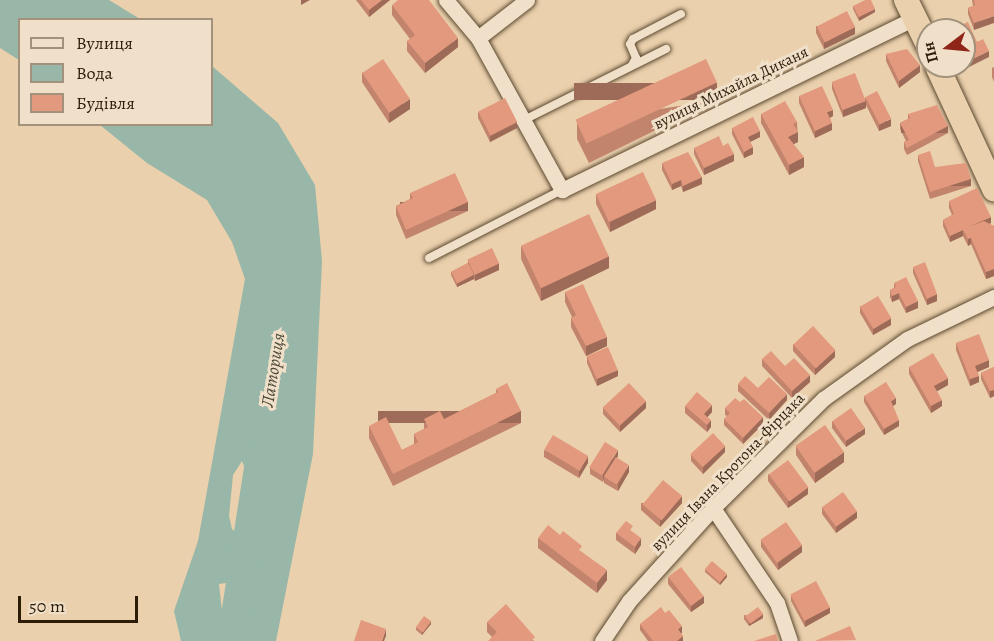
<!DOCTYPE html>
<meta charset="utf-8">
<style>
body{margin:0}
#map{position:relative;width:994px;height:641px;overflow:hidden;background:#ead0ac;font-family:Alegreya,serif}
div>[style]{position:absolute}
.water>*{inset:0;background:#98b7a8}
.river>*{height:28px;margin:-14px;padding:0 14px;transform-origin:14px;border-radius:14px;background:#98b7a8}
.roads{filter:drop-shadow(0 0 2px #5c4931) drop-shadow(0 0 2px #5c4931)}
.service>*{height:8px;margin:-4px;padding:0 4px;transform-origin:4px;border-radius:4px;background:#f1e0c9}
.minor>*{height:15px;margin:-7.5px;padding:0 7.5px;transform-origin:7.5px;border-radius:7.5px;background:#f1e0c9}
.trunk>*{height:24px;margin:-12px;padding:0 12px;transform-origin:12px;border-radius:12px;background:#ead0ac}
.wall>*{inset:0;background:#c2846c}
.shaded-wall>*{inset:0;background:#9e6b58;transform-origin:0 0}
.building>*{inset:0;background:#e2997d;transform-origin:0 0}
span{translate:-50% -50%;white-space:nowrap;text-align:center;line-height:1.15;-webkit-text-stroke:6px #f1e0c9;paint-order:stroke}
.street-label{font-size:16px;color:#2c1c08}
.water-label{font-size:18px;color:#4c4a38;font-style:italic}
.legend{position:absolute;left:18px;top:18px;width:195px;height:108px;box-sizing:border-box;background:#f1e0c9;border:2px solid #a2927c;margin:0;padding:8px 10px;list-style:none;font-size:18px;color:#2c1c08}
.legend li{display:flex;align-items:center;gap:12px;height:30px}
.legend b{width:30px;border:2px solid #a2927c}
.north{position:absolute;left:916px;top:18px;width:60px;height:60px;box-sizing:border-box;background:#f1e0c9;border:2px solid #a2927c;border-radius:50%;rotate:254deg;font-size:16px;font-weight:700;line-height:24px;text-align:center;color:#2c1c08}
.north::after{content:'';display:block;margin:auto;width:21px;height:27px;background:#8f2418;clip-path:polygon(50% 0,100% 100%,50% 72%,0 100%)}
.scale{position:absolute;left:18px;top:596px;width:120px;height:27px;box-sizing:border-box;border:3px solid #2c1c08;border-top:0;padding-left:8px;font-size:18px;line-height:21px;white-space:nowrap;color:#2c1c08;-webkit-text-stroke:4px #f1e0c9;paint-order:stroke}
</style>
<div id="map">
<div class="water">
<i style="clip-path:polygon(0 0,109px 0,140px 19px,20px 20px,19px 60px,0 48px)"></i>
<i style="clip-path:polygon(evenodd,212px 66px,278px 123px,315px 185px,322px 261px,313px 454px,276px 641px,181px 641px,174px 611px,198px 541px,245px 279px,232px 242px,207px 200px,147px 163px,100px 125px,212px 124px,212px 66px,242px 461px,255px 494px,256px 507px,255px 526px,251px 535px,242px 538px,232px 529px,229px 516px,233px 475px,242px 461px,212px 66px,226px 583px,241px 609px,239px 625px,230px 626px,222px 611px,219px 584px,226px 583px)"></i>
</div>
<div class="river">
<i style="left:231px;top:641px;width:188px;rotate:-81.1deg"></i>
</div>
<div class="roads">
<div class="service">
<i style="left:632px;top:65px;width:8px;rotate:-60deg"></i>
<i style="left:636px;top:58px;width:15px;rotate:-113deg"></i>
<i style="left:630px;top:44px;width:6px;rotate:-59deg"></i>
<i style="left:633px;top:39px;width:54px;rotate:-27.5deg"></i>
<i style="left:524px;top:120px;width:159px;rotate:-26.6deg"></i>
<i style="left:429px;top:258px;width:149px;rotate:-27.1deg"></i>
</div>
<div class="minor">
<i style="left:446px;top:0;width:50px;rotate:49.9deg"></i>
<i style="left:478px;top:38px;width:174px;rotate:61.1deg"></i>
<i style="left:562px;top:190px;width:393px;rotate:-26deg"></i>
<i style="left:478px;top:38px;width:62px;rotate:-37.8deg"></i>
<i style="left:713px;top:508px;width:115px;rotate:56deg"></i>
<i style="left:777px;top:603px;width:40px;rotate:71.1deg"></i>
<i style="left:602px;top:641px;width:48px;rotate:-56deg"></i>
<i style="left:629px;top:601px;width:125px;rotate:-47.9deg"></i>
<i style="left:713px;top:508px;width:155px;rotate:-44.7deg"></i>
<i style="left:823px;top:399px;width:103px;rotate:-35.5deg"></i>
<i style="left:907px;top:339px;width:97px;rotate:-25.8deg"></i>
</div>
<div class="trunk">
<i style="left:906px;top:0;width:50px;rotate:63.9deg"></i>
<i style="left:937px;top:66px;width:136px;rotate:65.1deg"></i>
</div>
</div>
<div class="wall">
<i style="clip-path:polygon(356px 0,390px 0,369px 17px)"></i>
<i style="clip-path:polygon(972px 0,994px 0,974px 30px,968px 14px,968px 8px,973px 6px)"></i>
<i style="clip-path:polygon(392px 5px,458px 47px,425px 73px,407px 51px,407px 41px,410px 39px,392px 15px)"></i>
<i style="clip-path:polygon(853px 6px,875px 12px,859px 21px,853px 9px)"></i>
<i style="clip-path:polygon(816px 26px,855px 34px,824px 49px,816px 33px)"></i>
<i style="clip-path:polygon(886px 54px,920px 72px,899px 88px,886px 61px)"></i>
<i style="clip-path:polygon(994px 67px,994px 82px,992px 77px,992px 68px)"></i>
<i style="clip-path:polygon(362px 72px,410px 109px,389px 123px,362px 82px)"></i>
<i style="clip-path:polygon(832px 82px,865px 99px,865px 97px,891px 126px,879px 131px,866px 105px,866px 108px,843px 117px,832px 89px)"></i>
<i style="clip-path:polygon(799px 96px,833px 116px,830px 118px,832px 130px,815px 138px,799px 103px)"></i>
<i style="clip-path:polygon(717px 100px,589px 163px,577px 139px,577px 122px)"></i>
<i style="clip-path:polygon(478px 112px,517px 128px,490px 142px,478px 118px)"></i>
<i style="clip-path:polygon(761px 114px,797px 122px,798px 142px,793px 144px,804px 167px,789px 175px,761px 123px)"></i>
<i style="clip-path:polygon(908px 114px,948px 133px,907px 155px,904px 149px,904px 142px,906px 141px,900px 129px,900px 123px,908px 119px)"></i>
<i style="clip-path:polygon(732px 128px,760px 137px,750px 142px,753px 154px,744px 158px,732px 134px)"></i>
<i style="clip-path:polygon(723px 146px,734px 161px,704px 175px,694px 154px,694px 148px)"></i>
<i style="clip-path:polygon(918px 155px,935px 167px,971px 186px,930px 199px,918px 161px)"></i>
<i style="clip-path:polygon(662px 163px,702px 184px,683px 192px,681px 186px,672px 190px,662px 170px)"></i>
<i style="clip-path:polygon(410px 193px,468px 211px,406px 239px,396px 215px,396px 206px,410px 199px)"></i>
<i style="clip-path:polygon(596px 194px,656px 209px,610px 232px,596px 204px)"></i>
<i style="clip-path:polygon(949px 201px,991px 223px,989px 224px,994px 226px,994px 276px,986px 279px,971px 244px,968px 246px,963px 236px,950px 242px,943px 226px,943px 220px,952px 215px,949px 208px)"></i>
<i style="clip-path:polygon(521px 246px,609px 268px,541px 301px,521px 259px)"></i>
<i style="clip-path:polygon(468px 260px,499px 270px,475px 281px,474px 279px,457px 287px,451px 275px,451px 272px,468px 263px)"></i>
<i style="clip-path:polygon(913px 267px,937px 301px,927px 305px,913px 273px)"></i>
<i style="clip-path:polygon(894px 283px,918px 308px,906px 313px,899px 299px,892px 302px,890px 297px,890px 290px,894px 288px)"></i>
<i style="clip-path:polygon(565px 292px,607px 346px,586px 356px,571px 327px,571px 318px,572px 317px,565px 302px)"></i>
<i style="clip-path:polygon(860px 306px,891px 325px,873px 335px,860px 313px)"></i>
<i style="clip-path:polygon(956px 343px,989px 367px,977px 372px,979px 382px,970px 386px,956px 350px)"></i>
<i style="clip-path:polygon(793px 344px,835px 357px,815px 375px,793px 351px)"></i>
<i style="clip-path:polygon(587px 356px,618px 376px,597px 386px,587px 363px)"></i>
<i style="clip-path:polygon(762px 359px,810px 382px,792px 398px,762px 366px)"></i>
<i style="clip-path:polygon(909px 367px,948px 385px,937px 391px,942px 406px,931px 413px,909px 374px)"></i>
<i style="clip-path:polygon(994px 367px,994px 396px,990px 398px,981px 379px,981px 373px)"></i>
<i style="clip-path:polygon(738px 384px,758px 388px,787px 400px,769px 420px,738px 391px)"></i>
<i style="clip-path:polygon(496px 389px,521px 423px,393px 486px,369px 438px,369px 426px,402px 450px,414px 444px,414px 434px,424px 429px,424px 419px,444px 419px,496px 393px)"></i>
<i style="clip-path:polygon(864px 396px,896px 404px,893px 406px,899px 426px,884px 435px,864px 402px)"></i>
<i style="clip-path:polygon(740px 402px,763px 424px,743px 444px,724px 425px,724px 419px,727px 416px,725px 415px,725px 408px)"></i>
<i style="clip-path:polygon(685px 406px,712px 412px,707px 417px,711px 427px,707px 432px,685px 413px)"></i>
<i style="clip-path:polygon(603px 408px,646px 408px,620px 432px,603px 414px)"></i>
<i style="clip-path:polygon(832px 421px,865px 434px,846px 447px,832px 428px)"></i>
<i style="clip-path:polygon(796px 446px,844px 462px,815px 483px,796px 455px)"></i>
<i style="clip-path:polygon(544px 450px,588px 463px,579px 478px,544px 457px)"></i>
<i style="clip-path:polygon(725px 452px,703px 474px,691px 461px,691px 455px)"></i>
<i style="clip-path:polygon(618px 456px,617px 458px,629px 472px,618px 491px,604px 483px,604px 479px,603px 482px,590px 474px,590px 468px)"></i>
<i style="clip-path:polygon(768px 474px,808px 494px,788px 508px,768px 481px)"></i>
<i style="clip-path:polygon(641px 503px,682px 503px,660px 527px,641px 510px)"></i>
<i style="clip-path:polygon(822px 507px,857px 518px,836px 533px,822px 514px)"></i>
<i style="clip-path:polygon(633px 532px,641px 545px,635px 554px,616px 540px,616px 533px)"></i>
<i style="clip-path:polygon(538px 538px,582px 552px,607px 580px,597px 593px,538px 548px)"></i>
<i style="clip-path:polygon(761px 540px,802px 552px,778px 570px,761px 547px)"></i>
<i style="clip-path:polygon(705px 569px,727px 577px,720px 585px,705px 572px)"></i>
<i style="clip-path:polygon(668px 577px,704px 603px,691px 612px,668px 584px)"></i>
<i style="clip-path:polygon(791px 595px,830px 613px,805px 627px,791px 601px)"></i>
<i style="clip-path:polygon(744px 615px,763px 618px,749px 626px,744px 619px)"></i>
<i style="clip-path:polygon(487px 622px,535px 641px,492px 637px,487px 632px)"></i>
<i style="clip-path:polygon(431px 624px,422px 635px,416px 630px,416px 627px)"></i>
<i style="clip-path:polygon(640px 624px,682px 633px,681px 633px,683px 641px,648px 641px,640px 630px)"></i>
</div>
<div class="shaded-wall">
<i style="clip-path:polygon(301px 0,310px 0,301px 5px)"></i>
<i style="clip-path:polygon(382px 0,390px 0,369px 17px,369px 10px)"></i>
<i style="clip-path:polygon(875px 9px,875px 12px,859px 21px,859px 17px)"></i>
<i style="clip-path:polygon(994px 16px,994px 23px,974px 30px,974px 23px)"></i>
<i style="clip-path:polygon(855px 27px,855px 34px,824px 49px,824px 42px)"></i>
<i style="clip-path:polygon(458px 38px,458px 47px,425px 73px,425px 63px)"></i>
<i style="clip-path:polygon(989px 51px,989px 57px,963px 70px,964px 63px)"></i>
<i style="clip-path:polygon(920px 65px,920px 72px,899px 88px,899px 81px)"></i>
<i style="left:717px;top:83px;width:17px;height:143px;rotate:90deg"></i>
<i style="clip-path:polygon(410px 99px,410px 109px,389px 123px,389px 113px)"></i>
<i style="clip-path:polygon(866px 101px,866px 108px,843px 117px,843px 110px)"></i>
<i style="clip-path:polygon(833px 110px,833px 116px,827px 119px,827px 112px)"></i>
<i style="clip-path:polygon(891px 119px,891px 126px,879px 131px,879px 125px)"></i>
<i style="clip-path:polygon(517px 122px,517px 128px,490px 142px,490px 135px)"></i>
<i style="clip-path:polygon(832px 123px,832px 130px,815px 138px,815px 131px)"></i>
<i style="left:948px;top:126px;width:7px;height:47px;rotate:90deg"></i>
<i style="clip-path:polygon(760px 131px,760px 137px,748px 143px,748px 137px)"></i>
<i style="clip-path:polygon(798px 132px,798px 142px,788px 147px,788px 137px)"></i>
<i style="clip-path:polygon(753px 147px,753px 154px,744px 158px,744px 152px)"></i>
<i style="clip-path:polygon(734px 154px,734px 161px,704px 175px,704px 168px)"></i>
<i style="clip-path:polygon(804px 157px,804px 167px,789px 175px,789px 165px)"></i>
<i style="clip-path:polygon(702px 177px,702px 184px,683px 192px,683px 186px)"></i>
<i style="left:971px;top:179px;width:7px;height:43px;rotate:90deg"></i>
<i style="clip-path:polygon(681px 180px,681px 186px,672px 190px,672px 184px)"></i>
<i style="clip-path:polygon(656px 200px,656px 209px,610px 232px,610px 222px)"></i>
<i style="left:468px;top:202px;width:9px;height:68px;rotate:90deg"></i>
<i style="clip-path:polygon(991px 217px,991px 223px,968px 234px,968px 227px)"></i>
<i style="clip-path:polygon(963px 230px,963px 236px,950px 242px,950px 236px)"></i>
<i style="clip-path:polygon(971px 238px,971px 244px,968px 246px,968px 239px)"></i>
<i style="clip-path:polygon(609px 256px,609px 268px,541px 301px,541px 288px)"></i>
<i style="clip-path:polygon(499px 263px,499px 270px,475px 281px,475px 275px)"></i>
<i style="clip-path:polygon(994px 269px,994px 276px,986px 279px,986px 272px)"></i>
<i style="clip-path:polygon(474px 275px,474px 279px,457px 287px,457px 284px)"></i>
<i style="clip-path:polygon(899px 293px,899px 299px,892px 302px,892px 296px)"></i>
<i style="clip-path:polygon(937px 294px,937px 301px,927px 305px,927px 299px)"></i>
<i style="clip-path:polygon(918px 301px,918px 308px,906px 313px,906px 307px)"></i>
<i style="clip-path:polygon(891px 318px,891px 325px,873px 335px,873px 329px)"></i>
<i style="clip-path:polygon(607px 337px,607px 346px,586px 356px,586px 346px)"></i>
<i style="clip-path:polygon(835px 350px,835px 357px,815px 375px,815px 368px)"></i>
<i style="clip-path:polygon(989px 360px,989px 367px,975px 373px,975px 366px)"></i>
<i style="clip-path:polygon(618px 370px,618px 376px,597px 386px,597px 379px)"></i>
<i style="clip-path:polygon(810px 375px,810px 382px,792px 398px,792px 391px)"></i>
<i style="clip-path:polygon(979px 376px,979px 382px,970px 386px,970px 379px)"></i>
<i style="clip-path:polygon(948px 378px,948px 385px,934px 393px,934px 386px)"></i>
<i style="clip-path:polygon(994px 390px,994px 396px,990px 398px,990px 391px)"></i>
<i style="clip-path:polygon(787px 394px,787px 400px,769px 420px,769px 413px)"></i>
<i style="clip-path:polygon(896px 398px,896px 404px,891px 407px,891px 401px)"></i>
<i style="clip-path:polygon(942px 400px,942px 406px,931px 413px,931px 406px)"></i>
<i style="clip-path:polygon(646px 401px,646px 408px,620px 432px,620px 425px)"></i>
<i style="clip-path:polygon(712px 405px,712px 412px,704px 421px,704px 414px)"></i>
<i style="left:521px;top:411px;width:12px;height:143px;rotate:90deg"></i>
<i style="clip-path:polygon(763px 417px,763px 424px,743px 444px,743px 438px)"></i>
<i style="clip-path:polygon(711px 420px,711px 427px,707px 432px,707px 425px)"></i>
<i style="clip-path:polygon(899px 420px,899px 426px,884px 435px,884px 429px)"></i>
<i style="clip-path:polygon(865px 428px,865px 434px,846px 447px,846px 441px)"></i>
<i style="clip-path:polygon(725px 446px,725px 452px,703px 474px,703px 467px)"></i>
<i style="clip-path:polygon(618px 450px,618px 456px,606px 477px,604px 477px,603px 482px,603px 475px)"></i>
<i style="clip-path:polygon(844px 452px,844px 462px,815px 483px,815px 473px)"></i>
<i style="clip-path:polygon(588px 456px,588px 463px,579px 478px,579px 472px)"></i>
<i style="clip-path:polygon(629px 465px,629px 472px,618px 491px,618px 484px)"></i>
<i style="clip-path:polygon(808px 487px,808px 494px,788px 508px,788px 501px)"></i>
<i style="clip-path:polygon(682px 496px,682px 503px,660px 527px,660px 520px)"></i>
<i style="clip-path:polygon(857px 511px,857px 518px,836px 533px,836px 526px)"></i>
<i style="clip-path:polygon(641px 538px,641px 545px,635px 554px,635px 547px)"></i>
<i style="clip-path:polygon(802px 545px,802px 552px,778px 570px,778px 563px)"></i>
<i style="clip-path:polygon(607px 570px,607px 580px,597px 593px,597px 583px)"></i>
<i style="clip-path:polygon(727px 574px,727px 577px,720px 585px,720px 582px)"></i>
<i style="clip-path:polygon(704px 596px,704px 603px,691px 612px,691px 606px)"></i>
<i style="clip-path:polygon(830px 607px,830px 613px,805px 627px,805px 620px)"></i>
<i style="clip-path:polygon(763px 614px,763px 618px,749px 626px,749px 623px)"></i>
<i style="clip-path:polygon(431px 621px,431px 624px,422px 635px,422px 632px)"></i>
<i style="clip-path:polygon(682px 626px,682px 633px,678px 636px,678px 629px)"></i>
<i style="clip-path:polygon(386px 629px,386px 636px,384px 641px,382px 641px)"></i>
<i style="clip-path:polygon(683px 636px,683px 641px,677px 641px)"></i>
</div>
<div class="building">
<i style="clip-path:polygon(361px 0,382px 0,369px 10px)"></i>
<i style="clip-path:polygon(398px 0,429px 0,458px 38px,425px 63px,407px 41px,415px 35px,392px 5px)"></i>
<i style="clip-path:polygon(865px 0,871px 0,875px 9px,859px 17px,853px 6px)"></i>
<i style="clip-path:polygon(974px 0,994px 0,994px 16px,974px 23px,968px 8px,975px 5px)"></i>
<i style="left:847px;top:11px;width:18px;height:34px;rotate:63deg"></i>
<i style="clip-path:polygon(968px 22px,977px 42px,983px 39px,989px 51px,964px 63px,964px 30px,950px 30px)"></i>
<i style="clip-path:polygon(907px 49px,920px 65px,899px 81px,886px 54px)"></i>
<i style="left:383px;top:59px;width:48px;height:25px;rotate:56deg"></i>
<i style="left:706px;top:59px;width:26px;height:144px;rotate:65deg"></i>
<i style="left:855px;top:73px;width:30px;height:25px;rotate:69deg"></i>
<i style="clip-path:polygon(822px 86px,833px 110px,827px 112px,832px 123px,815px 131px,799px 96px)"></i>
<i style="left:877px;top:91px;width:31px;height:13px;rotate:63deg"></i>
<i style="left:505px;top:98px;width:27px;height:30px;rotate:63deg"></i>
<i style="clip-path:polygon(785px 101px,797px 122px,793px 124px,798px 132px,788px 137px,804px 157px,789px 165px,761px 114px)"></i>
<i style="clip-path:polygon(937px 105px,948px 126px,907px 148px,904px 142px,909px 140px,900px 123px,910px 118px,908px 114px)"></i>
<i style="clip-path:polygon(753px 117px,760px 131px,748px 137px,753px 147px,744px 152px,732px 128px)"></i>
<i style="clip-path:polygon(719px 136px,723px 146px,728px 143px,734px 154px,704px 168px,694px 148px)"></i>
<i style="clip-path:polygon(930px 151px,935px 167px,966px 163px,971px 179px,930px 192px,918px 155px)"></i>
<i style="clip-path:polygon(688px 152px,702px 177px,683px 186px,681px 180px,672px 184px,662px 163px)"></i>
<i style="left:643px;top:172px;width:31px;height:52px;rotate:65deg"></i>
<i style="clip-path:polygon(455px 173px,468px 202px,406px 230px,396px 206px,413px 198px,410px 193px)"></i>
<i style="clip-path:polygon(977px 188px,991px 217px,968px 227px,984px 221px,994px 226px,994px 269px,986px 272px,971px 238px,968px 239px,963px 230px,950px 236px,943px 220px,954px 214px,949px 201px)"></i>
<i style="left:589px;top:214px;width:47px;height:75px;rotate:65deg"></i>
<i style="left:492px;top:248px;width:17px;height:27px;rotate:65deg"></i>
<i style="clip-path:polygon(925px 262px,937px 294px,927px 299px,913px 267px)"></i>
<i style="left:468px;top:263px;width:13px;height:19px;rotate:63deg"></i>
<i style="clip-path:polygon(906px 277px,918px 301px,906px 307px,899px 293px,892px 296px,890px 290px,896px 287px,894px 283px)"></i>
<i style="clip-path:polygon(583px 284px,607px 337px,586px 346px,571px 318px,576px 315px,565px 292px)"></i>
<i style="left:878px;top:296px;width:26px;height:21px;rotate:59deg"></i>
<i style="left:813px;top:326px;width:33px;height:27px;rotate:47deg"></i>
<i style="clip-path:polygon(979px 334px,989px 360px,975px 366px,979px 376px,970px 379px,956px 343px)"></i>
<i style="left:608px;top:347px;width:25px;height:23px;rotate:67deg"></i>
<i style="clip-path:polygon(771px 351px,785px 366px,794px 358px,810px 375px,792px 391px,762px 359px)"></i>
<i style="clip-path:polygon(933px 353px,948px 378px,934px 386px,942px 400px,931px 406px,909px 367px)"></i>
<i style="clip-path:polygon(994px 367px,994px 390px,990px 391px,981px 373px)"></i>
<i style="clip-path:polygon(745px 376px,758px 388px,769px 377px,787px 394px,769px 413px,738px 384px)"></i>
<i style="clip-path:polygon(886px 382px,896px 398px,891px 401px,899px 420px,884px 429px,864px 396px)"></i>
<i style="clip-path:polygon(507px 383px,521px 411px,393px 474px,369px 426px,386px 417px,402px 450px,418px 442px,414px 434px,428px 427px,424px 419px,440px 411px,444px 419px,498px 392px,496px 389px)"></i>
<i style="left:629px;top:383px;width:25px;height:36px;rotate:47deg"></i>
<i style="clip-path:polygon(697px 392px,712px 405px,704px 414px,711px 420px,707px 425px,685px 406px)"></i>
<i style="clip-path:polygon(735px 398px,740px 402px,744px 399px,763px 417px,743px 438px,724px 419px,730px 413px,725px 408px)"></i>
<i style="left:851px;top:408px;width:24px;height:23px;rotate:55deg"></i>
<i style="left:825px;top:425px;width:33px;height:36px;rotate:55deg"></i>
<i style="left:713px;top:433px;width:18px;height:31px;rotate:47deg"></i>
<i style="left:553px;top:435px;width:41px;height:17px;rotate:31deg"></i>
<i style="left:605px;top:442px;width:15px;height:30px;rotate:32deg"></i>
<i style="left:616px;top:457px;width:15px;height:23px;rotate:32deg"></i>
<i style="left:788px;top:460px;width:34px;height:24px;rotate:53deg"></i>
<i style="left:663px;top:480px;width:25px;height:32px;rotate:40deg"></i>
<i style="left:843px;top:492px;width:24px;height:26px;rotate:54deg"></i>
<i style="clip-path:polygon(626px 521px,633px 526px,630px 530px,641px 538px,635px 547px,616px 533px)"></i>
<i style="left:786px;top:522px;width:28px;height:31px;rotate:55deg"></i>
<i style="clip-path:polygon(548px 525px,560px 535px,563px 531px,582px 546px,579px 550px,607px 570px,597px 583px,538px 538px)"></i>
<i style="left:712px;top:561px;width:20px;height:11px;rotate:41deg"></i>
<i style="left:681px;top:567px;width:37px;height:16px;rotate:52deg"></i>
<i style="left:816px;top:581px;width:30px;height:29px;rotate:62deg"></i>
<i style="clip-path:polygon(506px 604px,535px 637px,531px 641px,488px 641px,497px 632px,487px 622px)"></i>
<i style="clip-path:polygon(661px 607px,665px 613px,669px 610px,682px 626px,678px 629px,683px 636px,677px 641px,653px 641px,640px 624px)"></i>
<i style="left:758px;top:607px;width:9px;height:16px;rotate:54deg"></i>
<i style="left:424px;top:616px;width:9px;height:14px;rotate:36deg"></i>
<i style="clip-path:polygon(361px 620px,386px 629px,382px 641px,354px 641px)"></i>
<i style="clip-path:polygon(850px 626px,856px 640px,815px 641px)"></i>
<i style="clip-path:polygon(776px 634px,778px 641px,754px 641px)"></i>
</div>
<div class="street-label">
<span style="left:731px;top:88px;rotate:-26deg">вулиця Михайла Диканя</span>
<span style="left:728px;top:472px;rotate:-46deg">вулиця Івана Кротона-Фірцака</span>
</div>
<div class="water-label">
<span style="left:273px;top:370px;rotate:-81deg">Латориця</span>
</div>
<ul class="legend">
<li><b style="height:8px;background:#f1e0c9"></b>Вулиця</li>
<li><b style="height:16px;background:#98b7a8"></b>Вода</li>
<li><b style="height:16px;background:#e2997d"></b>Будівля</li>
</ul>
<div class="north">Пн</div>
<div class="scale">50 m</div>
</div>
